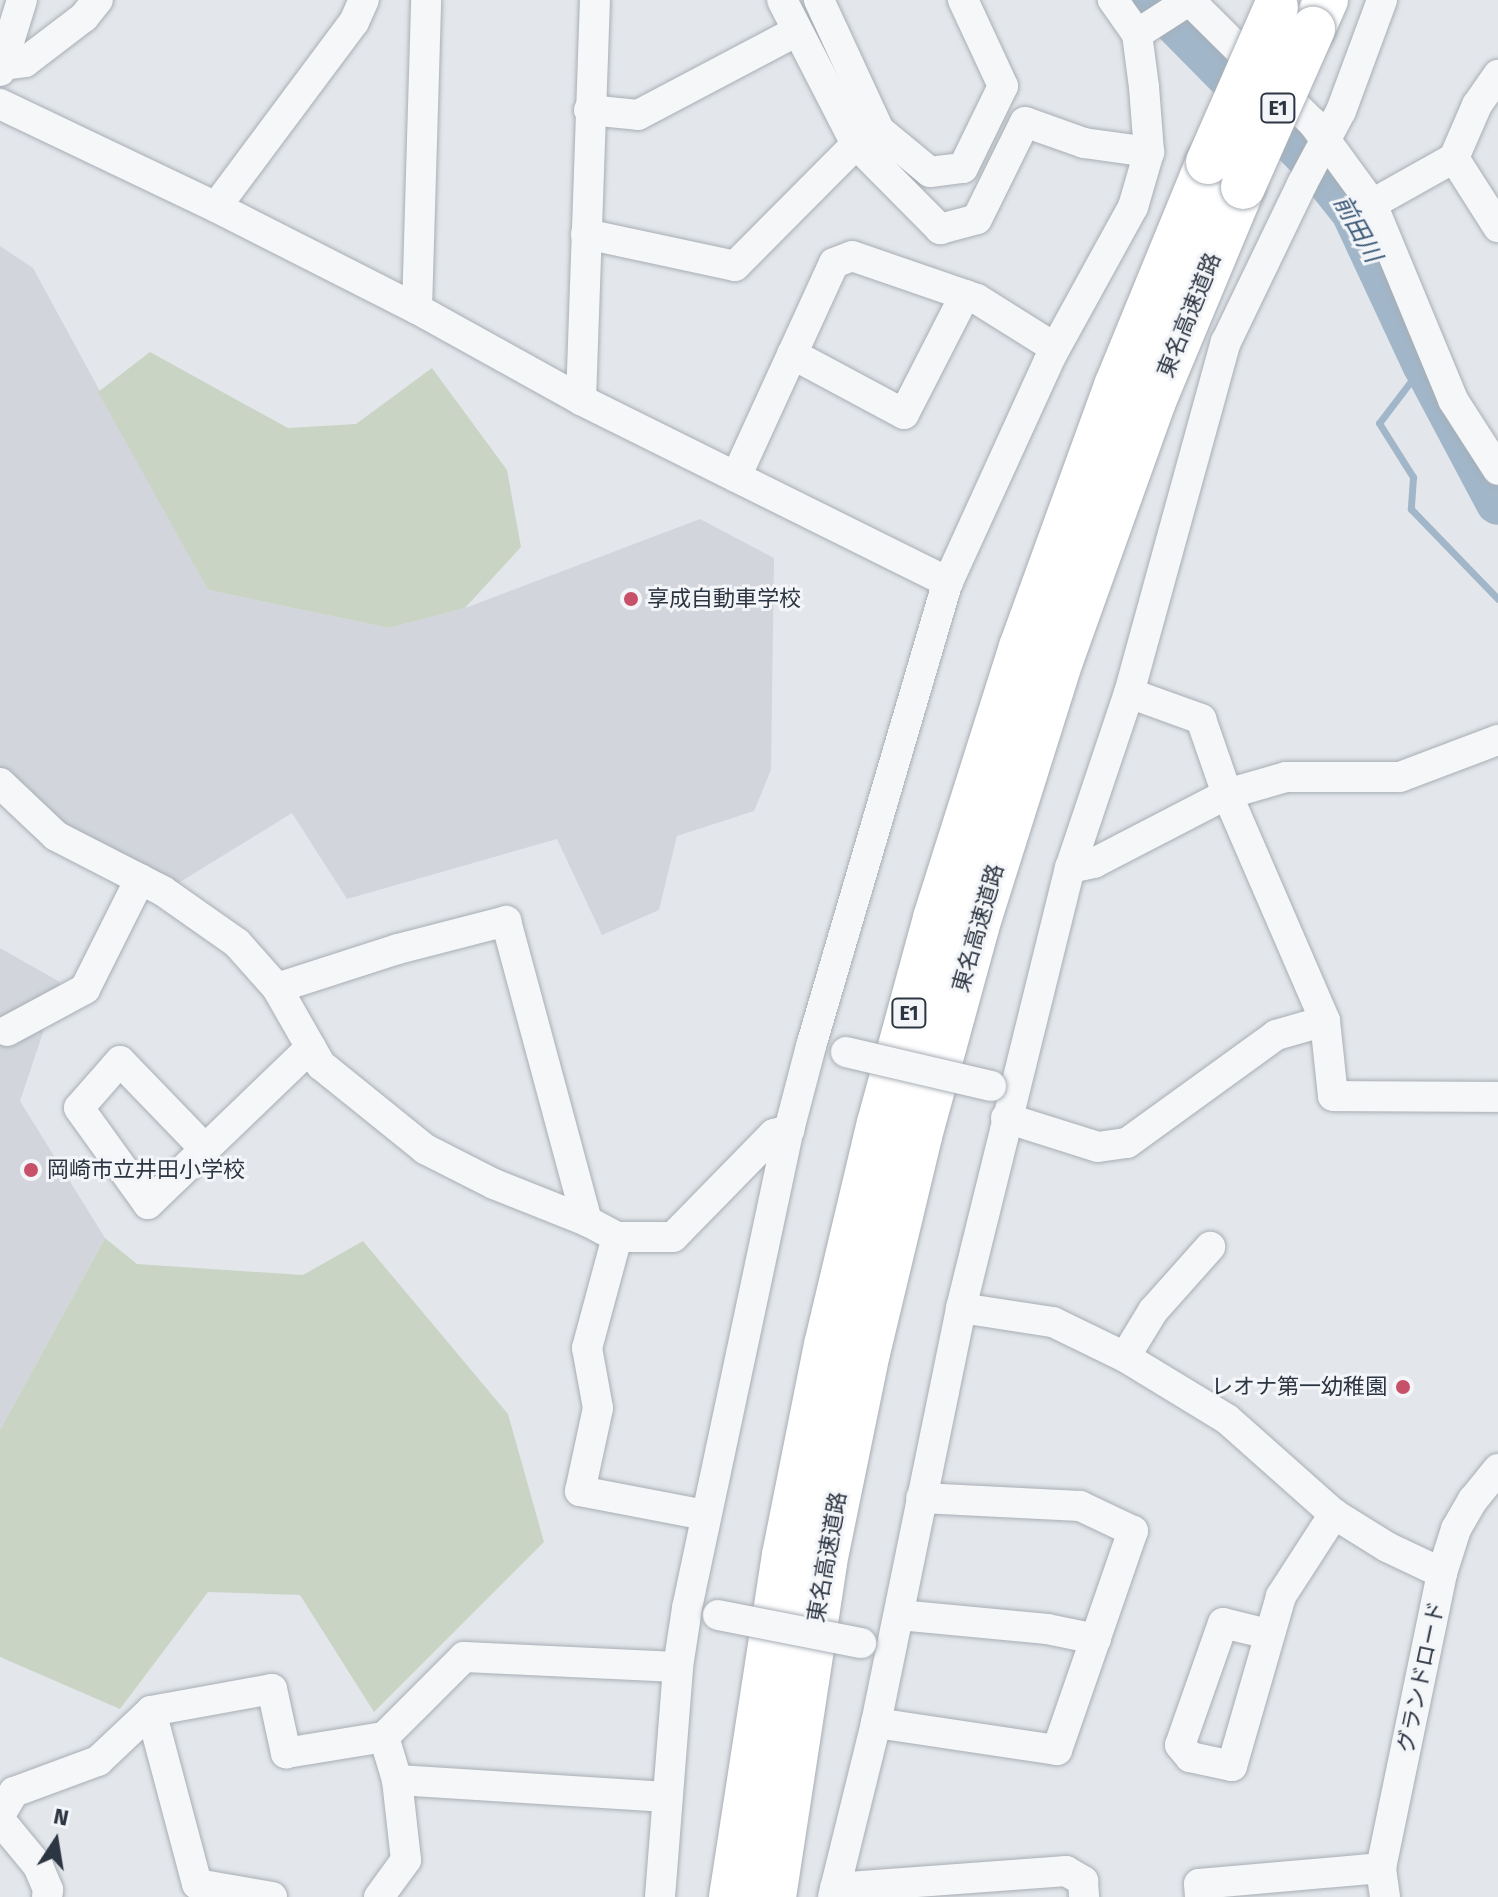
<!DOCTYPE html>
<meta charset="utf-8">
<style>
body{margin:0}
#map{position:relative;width:1498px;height:1897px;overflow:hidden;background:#e3e7eb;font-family:"Fira Sans","Noto Sans JP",sans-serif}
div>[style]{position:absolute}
.built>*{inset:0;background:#d2d6dc}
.green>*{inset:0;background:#cad4c5}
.stream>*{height:7px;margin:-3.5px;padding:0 3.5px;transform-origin:3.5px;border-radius:3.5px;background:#a1b6c8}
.river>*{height:44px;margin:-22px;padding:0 22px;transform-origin:22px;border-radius:22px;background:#a1b6c8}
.roads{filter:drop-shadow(0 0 2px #a8aeb5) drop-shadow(0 0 2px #a8aeb5)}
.minor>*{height:30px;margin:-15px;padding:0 15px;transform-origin:15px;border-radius:15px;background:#f6f7f9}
.highway>*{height:44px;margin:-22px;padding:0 22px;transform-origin:22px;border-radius:22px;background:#fff}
.bridges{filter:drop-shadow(0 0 2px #a8aeb5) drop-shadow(0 0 2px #a8aeb5)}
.minor-bridge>*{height:30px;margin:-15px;padding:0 15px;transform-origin:15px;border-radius:15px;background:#f6f7f9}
.highway-bridge>*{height:44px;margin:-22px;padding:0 22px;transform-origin:22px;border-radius:22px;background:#fff}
.dots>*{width:22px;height:22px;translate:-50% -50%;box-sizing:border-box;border:4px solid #f3f5f8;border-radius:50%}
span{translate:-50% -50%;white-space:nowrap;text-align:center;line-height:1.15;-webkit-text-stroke:6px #f3f5f8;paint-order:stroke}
.shield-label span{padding:2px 6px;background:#f3f5f8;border:2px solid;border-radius:6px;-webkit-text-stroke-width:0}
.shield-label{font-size:20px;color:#2c3542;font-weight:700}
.street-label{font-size:22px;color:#2c3542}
.poi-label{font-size:22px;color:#2c3542}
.left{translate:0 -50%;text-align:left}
.right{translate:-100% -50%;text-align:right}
.water-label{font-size:24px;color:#385674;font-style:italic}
.north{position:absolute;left:16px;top:1801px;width:80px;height:80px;-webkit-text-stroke:6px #f3f5f8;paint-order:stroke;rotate:12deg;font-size:22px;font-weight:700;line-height:32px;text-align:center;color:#2c3542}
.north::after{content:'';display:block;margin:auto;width:28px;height:36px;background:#2c3542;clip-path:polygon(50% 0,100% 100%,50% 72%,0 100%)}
</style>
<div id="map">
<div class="built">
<i style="clip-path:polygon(0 246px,33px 268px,208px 590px,389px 628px,465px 608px,700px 519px,774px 558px,771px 770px,754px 811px,677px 836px,659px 910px,602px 935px,557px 839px,347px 899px,292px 813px,172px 887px,62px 828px,0 770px)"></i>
<i style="clip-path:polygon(0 948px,60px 982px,20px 1101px,105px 1238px,0 1430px)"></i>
</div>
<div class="green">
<i style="clip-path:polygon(150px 352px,288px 428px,356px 424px,432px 368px,507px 470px,521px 547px,465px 608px,389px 628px,208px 590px,98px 392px)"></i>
<i style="clip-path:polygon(105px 1238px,137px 1264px,303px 1275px,363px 1241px,508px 1414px,544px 1542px,374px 1712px,300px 1595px,208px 1592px,120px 1709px,0 1657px,0 1430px)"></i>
</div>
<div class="stream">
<i style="left:1424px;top:364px;width:74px;rotate:127.3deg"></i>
<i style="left:1379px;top:423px;width:64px;rotate:57.8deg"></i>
<i style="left:1413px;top:477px;width:32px;rotate:94deg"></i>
<i style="left:1411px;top:509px;width:125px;rotate:46deg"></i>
</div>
<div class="river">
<i style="left:1153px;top:0;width:229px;rotate:45.4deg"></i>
<i style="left:1314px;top:163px;width:63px;rotate:51.5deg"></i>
<i style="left:1353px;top:212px;width:168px;rotate:65deg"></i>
<i style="left:1424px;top:364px;width:157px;rotate:62deg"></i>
</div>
<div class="roads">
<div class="minor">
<i style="left:782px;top:0;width:162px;rotate:62.8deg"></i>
<i style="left:856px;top:144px;width:120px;rotate:45.3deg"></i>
<i style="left:940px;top:229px;width:38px;rotate:-15deg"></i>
<i style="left:977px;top:219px;width:108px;rotate:-63.7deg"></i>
<i style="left:1025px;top:122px;width:63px;rotate:19.6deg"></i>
<i style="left:1084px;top:143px;width:66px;rotate:7.9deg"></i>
<i style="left:819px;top:0;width:143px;rotate:65.2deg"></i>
<i style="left:879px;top:130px;width:66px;rotate:39.5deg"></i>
<i style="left:930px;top:172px;width:33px;rotate:-7deg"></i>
<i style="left:963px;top:168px;width:91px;rotate:-64deg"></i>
<i style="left:1003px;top:86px;width:95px;rotate:-114.9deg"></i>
<i style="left:1189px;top:0;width:175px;rotate:44.8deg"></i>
<i style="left:1313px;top:123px;width:100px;rotate:53.9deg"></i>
<i style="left:1372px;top:204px;width:212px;rotate:67.5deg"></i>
<i style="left:1453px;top:400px;width:83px;rotate:57.3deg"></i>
<i style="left:1137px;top:34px;width:63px;rotate:-32.7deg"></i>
<i style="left:2px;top:65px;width:23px;rotate:-7deg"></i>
<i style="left:25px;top:62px;width:74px;rotate:-37.3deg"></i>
<i style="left:84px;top:17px;width:22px;rotate:-51deg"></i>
<i style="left:0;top:71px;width:74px;rotate:-72.8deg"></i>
<i style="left:0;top:104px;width:239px;rotate:25.5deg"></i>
<i style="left:216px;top:207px;width:225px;rotate:26.9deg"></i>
<i style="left:417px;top:309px;width:188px;rotate:29deg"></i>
<i style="left:581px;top:400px;width:410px;rotate:26.4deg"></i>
<i style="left:589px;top:110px;width:49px;rotate:5.8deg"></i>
<i style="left:638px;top:115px;width:180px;rotate:-27.8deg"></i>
<i style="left:1454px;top:158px;width:58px;rotate:-66.5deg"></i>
<i style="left:1477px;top:105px;width:37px;rotate:-55deg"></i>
<i style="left:1372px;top:204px;width:94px;rotate:-29.3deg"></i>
<i style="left:1454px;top:158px;width:82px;rotate:57.5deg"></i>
<i style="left:216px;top:207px;width:231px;rotate:-53.3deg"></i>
<i style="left:354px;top:22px;width:24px;rotate:-66deg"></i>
<i style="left:586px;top:234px;width:152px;rotate:12.1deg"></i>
<i style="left:735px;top:266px;width:172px;rotate:-45.2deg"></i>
<i style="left:417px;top:309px;width:309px;rotate:-88.3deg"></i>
<i style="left:792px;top:354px;width:127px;rotate:28.2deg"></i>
<i style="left:904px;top:414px;width:134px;rotate:-62.9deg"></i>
<i style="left:581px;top:400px;width:400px;rotate:-88deg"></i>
<i style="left:736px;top:477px;width:235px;rotate:-65.4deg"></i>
<i style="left:834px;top:263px;width:19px;rotate:-21deg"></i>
<i style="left:852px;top:256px;width:132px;rotate:19deg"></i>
<i style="left:977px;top:299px;width:92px;rotate:32.1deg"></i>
<i style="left:1129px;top:693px;width:77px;rotate:19.9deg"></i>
<i style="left:1201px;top:719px;width:79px;rotate:70.9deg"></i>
<i style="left:1227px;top:794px;width:247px;rotate:66.6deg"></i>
<i style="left:1325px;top:1021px;width:75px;rotate:83.9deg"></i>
<i style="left:1333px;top:1096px;width:165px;rotate:0.3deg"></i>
<i style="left:0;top:783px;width:77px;rotate:43.4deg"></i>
<i style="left:56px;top:836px;width:120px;rotate:27.2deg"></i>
<i style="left:163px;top:891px;width:90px;rotate:35.1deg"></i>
<i style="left:237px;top:943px;width:60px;rotate:48.4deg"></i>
<i style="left:277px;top:988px;width:89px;rotate:60.3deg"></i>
<i style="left:321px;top:1065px;width:134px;rotate:38.9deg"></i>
<i style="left:425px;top:1149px;width:77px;rotate:26.9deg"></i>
<i style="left:494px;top:1184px;width:100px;rotate:21.7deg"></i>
<i style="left:587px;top:1221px;width:34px;rotate:28deg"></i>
<i style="left:617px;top:1237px;width:56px"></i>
<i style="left:673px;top:1237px;width:144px;rotate:-45.6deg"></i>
<i style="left:774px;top:1134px;width:16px;rotate:-15deg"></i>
<i style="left:789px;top:1130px;width:87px;rotate:-75.3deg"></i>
<i style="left:811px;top:1046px;width:484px;rotate:-73.6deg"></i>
<i style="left:948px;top:582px;width:248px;rotate:-65.5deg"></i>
<i style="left:1051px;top:356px;width:170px;rotate:-61.2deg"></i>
<i style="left:1133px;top:207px;width:57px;rotate:-73.8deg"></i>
<i style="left:1149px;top:152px;width:65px;rotate:-94.4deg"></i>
<i style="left:1144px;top:87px;width:53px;rotate:-97.5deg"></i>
<i style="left:1137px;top:34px;width:42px;rotate:-125.2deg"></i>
<i style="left:1070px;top:868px;width:25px;rotate:-12deg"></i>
<i style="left:1094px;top:863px;width:150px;rotate:-27.4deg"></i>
<i style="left:1227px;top:794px;width:61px;rotate:-16.1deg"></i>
<i style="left:1286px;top:777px;width:114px"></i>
<i style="left:1400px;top:777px;width:105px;rotate:-20.7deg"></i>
<i style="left:277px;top:988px;width:127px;rotate:-17.9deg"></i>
<i style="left:398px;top:949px;width:112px;rotate:-14.5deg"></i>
<i style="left:506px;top:921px;width:311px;rotate:74.9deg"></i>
<i style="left:7px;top:1031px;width:89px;rotate:-28.3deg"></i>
<i style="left:85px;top:989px;width:123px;rotate:-63.4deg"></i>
<i style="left:1006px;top:1118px;width:96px;rotate:17.5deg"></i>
<i style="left:1098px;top:1147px;width:29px;rotate:-8deg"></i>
<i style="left:1127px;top:1143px;width:184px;rotate:-35.9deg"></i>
<i style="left:1276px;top:1035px;width:51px;rotate:-15.9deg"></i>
<i style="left:205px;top:1149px;width:122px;rotate:-134deg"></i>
<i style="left:120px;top:1061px;width:62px;rotate:131.1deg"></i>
<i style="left:79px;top:1108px;width:118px;rotate:54.3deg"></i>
<i style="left:148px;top:1204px;width:226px;rotate:-43.9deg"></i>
<i style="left:617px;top:1237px;width:115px;rotate:105.1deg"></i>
<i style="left:587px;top:1348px;width:61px;rotate:79.6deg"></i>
<i style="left:598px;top:1408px;width:85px;rotate:102.2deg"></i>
<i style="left:580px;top:1491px;width:127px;rotate:10.9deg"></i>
<i style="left:961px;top:1308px;width:93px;rotate:8.7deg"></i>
<i style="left:1053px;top:1322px;width:80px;rotate:25.9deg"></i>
<i style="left:1125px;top:1357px;width:119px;rotate:31.3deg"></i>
<i style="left:1227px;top:1419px;width:143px;rotate:41.6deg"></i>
<i style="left:1334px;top:1514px;width:62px;rotate:31.9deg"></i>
<i style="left:1387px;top:1547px;width:61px;rotate:25.3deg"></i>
<i style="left:1125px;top:1357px;width:54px;rotate:-58.7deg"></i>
<i style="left:1153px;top:1311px;width:86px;rotate:-48.3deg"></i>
<i style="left:899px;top:1615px;width:149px;rotate:5.4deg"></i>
<i style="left:1047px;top:1629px;width:50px;rotate:11.5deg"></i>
<i style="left:1268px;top:1634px;width:46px;rotate:-166.3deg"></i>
<i style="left:1223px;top:1623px;width:129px;rotate:109.4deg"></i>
<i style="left:1180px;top:1745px;width:16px;rotate:50deg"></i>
<i style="left:1190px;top:1757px;width:43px;rotate:12.1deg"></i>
<i style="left:1232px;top:1766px;width:177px;rotate:-73.9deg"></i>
<i style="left:1281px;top:1596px;width:98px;rotate:-57.1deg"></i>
<i style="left:876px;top:1723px;width:183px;rotate:8.5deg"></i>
<i style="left:1057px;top:1750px;width:232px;rotate:-70.9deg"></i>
<i style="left:1133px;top:1531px;width:59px;rotate:-154.7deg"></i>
<i style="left:1080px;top:1506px;width:159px;rotate:-177.1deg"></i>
<i style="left:397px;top:1780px;width:271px;rotate:3.6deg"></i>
<i style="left:0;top:1815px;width:27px;rotate:-59deg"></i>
<i style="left:14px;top:1792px;width:90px;rotate:-20.3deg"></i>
<i style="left:98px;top:1761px;width:73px;rotate:-43.3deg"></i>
<i style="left:0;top:1820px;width:60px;rotate:50.4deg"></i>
<i style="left:38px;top:1866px;width:26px;rotate:67deg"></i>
<i style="left:48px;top:1890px;width:7px;rotate:98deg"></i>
<i style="left:835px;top:1888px;width:232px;rotate:-4.2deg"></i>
<i style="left:1066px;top:1871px;width:20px;rotate:30deg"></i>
<i style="left:1083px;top:1881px;width:16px;rotate:86deg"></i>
<i style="left:272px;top:1897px;width:76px;rotate:-170.2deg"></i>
<i style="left:197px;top:1884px;width:179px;rotate:-104.9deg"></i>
<i style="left:151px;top:1711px;width:123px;rotate:-10.3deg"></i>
<i style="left:272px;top:1689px;width:66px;rotate:77.7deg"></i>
<i style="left:286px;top:1753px;width:99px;rotate:-9.3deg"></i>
<i style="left:379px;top:1897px;width:46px;rotate:-53.9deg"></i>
<i style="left:406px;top:1860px;width:81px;rotate:-96.4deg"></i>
<i style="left:397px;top:1780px;width:45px;rotate:-106.8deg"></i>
<i style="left:384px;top:1737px;width:113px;rotate:-45deg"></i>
<i style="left:464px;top:1657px;width:214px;rotate:2.7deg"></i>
<i style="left:660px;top:1897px;width:231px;rotate:-85.5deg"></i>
<i style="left:678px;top:1667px;width:60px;rotate:-81.3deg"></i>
<i style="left:687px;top:1608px;width:489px;rotate:-78deg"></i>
<i style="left:833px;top:1897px;width:179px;rotate:-76.1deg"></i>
<i style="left:876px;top:1723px;width:424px;rotate:-78.4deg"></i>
<i style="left:961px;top:1308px;width:453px;rotate:-76.1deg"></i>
<i style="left:1070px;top:868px;width:185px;rotate:-71.4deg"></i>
<i style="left:1129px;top:693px;width:364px;rotate:-74.6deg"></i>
<i style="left:1226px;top:342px;width:175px;rotate:-64.3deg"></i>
<i style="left:1302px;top:184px;width:83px;rotate:-61.9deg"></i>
<i style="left:1341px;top:111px;width:118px;rotate:-69.7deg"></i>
<i style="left:1200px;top:1897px;width:13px;rotate:-94deg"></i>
<i style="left:1199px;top:1884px;width:183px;rotate:-5deg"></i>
<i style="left:1385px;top:1897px;width:29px;rotate:-98deg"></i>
<i style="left:1381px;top:1868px;width:301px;rotate:-78.3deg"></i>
<i style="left:1442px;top:1573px;width:46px;rotate:-72.3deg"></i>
<i style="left:1456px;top:1529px;width:34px;rotate:-60deg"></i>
<i style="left:1473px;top:1500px;width:40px;rotate:-51deg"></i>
</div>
<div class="highway">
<i style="left:1313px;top:29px;width:32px;rotate:-66deg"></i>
<i style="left:731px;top:1897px;width:346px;rotate:-81.2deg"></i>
<i style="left:784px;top:1555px;width:214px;rotate:-78.7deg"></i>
<i style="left:826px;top:1345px;width:228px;rotate:-76.6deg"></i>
<i style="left:879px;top:1123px;width:213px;rotate:-74.7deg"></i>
<i style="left:935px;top:918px;width:284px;rotate:-72.4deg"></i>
<i style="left:1021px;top:647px;width:278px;rotate:-70deg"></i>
<i style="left:1116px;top:386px;width:242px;rotate:-67.7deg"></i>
<i style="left:774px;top:1897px;width:339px;rotate:-81.3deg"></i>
<i style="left:825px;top:1562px;width:213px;rotate:-78.4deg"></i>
<i style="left:868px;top:1353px;width:223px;rotate:-76.5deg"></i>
<i style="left:920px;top:1136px;width:217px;rotate:-74.7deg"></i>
<i style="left:977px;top:927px;width:282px;rotate:-72.5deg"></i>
<i style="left:1062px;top:658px;width:273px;rotate:-70.3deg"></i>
<i style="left:1154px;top:401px;width:232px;rotate:-67.4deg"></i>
</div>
</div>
<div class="bridges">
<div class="minor-bridge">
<i style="left:846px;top:1052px;width:149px;rotate:13.2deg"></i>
<i style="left:718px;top:1615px;width:146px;rotate:11.1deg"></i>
</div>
<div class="highway-bridge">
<i style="left:1208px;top:162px;width:169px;rotate:-66.3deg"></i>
<i style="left:1243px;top:187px;width:173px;rotate:-66.1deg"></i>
</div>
</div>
<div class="dots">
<i style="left:631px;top:599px;background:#c75169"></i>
<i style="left:31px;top:1170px;background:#c75169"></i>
<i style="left:1403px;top:1387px;background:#c75169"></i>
</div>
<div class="shield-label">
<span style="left:1278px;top:108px">E1</span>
<span style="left:909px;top:1013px">E1</span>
</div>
<div class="street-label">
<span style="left:1189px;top:315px;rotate:-68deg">東名高速道路</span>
<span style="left:978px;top:928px;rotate:-74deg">東名高速道路</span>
<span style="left:827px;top:1557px;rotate:-80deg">東名高速道路</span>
<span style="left:1421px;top:1677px;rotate:-78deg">グランドロード</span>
</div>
<div class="poi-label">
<span class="left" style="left:647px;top:599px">享成自動車学校</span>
<span class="left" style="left:47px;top:1170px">岡崎市立井田小学校</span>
<span class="right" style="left:1387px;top:1387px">レオナ第一幼稚園</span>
</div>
<div class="water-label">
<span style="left:1357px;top:229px;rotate:61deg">前田川</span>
</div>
<div class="north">N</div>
</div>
